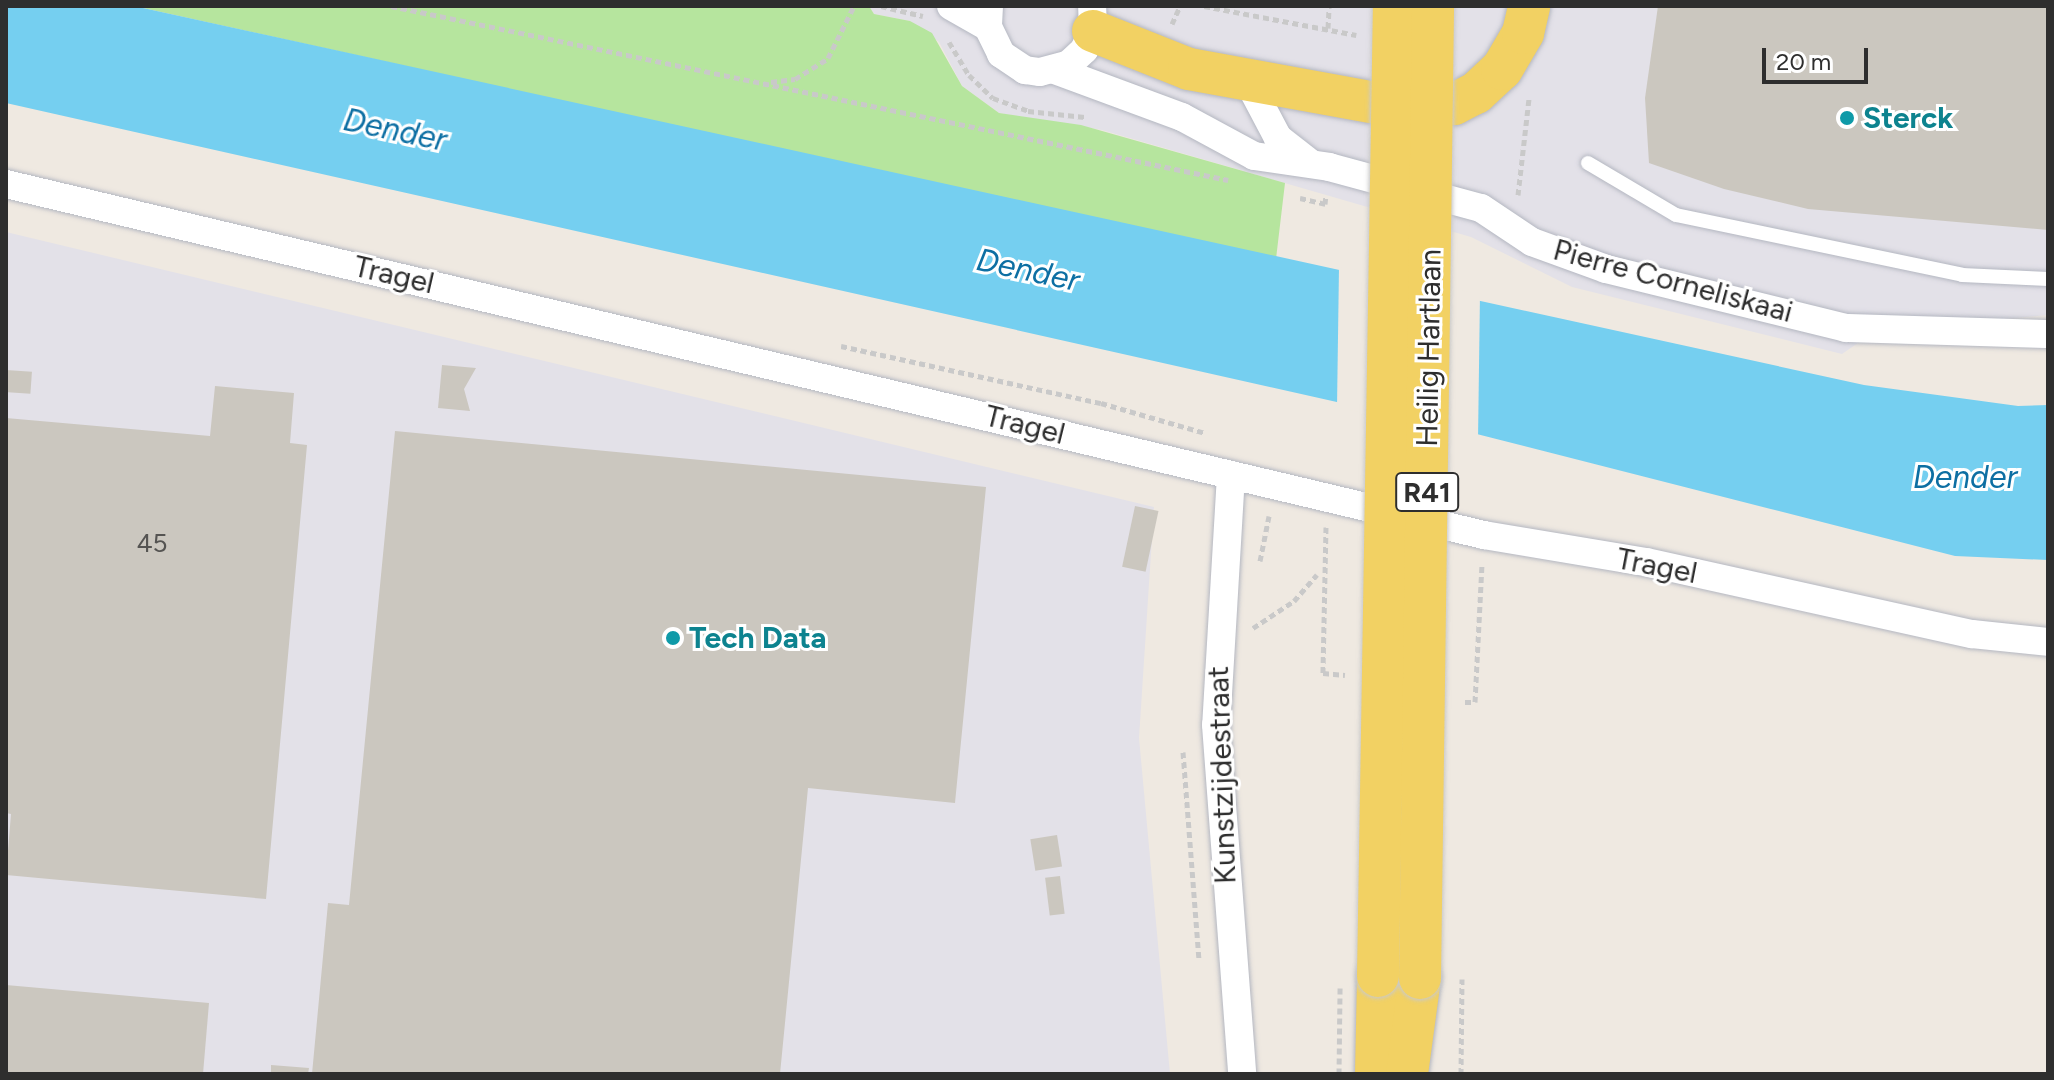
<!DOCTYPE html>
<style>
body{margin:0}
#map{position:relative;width:2054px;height:1080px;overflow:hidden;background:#efe9e1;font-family:Figtree,sans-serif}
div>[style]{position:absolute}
.industrial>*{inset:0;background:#e3e1e8}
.green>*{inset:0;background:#b6e59e}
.water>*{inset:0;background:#75cff0}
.pier>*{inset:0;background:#efe9e1}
.building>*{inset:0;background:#cbc7bf;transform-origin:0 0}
.path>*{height:5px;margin-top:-2.5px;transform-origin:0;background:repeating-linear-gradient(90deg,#c9c9c9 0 6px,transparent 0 10px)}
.roads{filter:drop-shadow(0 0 2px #b4b7c1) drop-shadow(0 0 2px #b4b7c1)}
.service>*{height:14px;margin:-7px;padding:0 7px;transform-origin:7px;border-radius:7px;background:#fff}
.minor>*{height:28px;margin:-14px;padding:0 14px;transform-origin:14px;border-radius:14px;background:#fff}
.primary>*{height:42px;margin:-21px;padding:0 21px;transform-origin:21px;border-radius:21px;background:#f2d163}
.path-bridge>*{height:5px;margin-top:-2.5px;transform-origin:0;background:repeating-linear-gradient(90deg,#c9c9c9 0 6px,transparent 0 10px)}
.bridges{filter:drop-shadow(0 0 2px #c9c9c9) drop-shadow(0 0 2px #c9c9c9)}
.primary-bridge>*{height:42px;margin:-21px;padding:0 21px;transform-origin:21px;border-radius:21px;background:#f2d163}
.dots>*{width:22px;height:22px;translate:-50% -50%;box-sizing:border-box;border:4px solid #fff;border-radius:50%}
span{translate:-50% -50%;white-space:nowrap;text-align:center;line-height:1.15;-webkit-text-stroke:6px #fff;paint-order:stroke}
.number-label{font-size:26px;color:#555452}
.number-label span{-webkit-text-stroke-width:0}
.shield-label span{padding:2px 6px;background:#fff;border:2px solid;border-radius:6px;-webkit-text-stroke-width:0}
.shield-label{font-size:28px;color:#2e2e2e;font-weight:700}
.culture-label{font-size:30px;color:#0d838f;font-weight:700}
.left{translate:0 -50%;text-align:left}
.street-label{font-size:30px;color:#2e2e2e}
.water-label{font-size:32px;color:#0d6fa3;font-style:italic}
.frame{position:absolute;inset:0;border:8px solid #2e2e2e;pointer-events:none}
.scale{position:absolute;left:1762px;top:48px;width:106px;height:36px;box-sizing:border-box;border:4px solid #2e2e2e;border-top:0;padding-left:10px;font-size:24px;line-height:28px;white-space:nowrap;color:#2e2e2e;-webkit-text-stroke:6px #fff;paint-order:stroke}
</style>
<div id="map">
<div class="industrial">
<i style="clip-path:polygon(869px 6px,2048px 6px,2048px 315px,1875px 331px,1842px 354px,1572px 287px,1471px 237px,1102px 130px,999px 113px,962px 86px,939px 42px,910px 21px,874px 14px)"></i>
<i style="clip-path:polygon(6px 232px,1154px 507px,1139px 738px,1170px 1074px,6px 1074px)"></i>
</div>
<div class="green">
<i style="clip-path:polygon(134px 6px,869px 6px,874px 14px,910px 21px,932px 33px,962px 86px,999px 113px,1081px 125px,1285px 183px,1276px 259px)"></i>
</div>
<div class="water">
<i style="clip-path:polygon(6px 6px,134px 6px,1864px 385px,2018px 406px,2048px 405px,2048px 560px,1955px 556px,1457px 429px,6px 103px)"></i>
</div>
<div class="pier">
<i style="clip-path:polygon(1339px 267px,1480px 294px,1478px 439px,1337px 407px)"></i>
</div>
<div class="building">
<i style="clip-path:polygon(1658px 6px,2048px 6px,2048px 230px,1808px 209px,1724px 189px,1649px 163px,1645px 98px)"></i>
<i style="clip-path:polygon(442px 365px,476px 368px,464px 389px,470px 411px,438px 408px)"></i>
<i style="left:6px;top:370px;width:26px;height:22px;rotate:4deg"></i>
<i style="clip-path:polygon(215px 386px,294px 393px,290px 443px,307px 445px,266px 899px,6px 875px,11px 814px,6px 813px,6px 418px,210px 436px)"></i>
<i style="clip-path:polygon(395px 431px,986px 487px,955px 803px,808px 788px,780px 1074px,312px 1074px,328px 903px,349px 905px)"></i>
<i style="left:1135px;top:506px;width:24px;height:62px;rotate:12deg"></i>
<i style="left:1057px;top:835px;width:32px;height:27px;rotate:81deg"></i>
<i style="left:1060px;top:876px;width:38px;height:15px;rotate:83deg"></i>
<i style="clip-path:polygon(6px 985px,209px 1003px,203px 1074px,6px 1074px)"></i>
<i style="clip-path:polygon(271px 1065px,309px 1068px,308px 1074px,271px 1074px)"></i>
</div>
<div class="path">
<i style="left:391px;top:6px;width:855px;rotate:11.74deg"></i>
<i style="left:881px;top:6px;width:43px;rotate:13.4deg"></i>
<i style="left:1204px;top:6px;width:155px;rotate:10.8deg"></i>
<i style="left:1172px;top:24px;width:20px;rotate:-66deg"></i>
<i style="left:1328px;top:28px;width:22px;rotate:-87deg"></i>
<i style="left:949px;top:42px;width:39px;rotate:59deg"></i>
<i style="left:969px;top:75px;width:33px;rotate:44deg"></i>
<i style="left:993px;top:98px;width:37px;rotate:20deg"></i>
<i style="left:1028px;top:111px;width:57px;rotate:6deg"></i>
<i style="left:771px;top:82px;width:24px;rotate:-7deg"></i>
<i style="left:795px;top:79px;width:39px;rotate:-32deg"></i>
<i style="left:828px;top:58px;width:58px;rotate:-63.4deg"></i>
<i style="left:1518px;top:195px;width:98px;rotate:-83.5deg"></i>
<i style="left:1300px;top:198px;width:26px;rotate:13deg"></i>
<i style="left:1325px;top:204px;width:9px;rotate:-84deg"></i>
<i style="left:841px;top:346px;width:266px;rotate:12.4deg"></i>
<i style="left:1101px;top:403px;width:108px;rotate:16.1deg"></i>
<i style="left:1326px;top:527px;width:146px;rotate:91.2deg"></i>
<i style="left:1323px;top:673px;width:22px;rotate:5deg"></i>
<i style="left:1260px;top:561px;width:46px;rotate:-78.7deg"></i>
<i style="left:1253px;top:628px;width:49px;rotate:-33.4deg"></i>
<i style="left:1294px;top:601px;width:35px;rotate:-49deg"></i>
<i style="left:1465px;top:702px;width:10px"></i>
<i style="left:1475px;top:702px;width:138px;rotate:-87.1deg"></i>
<i style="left:1183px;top:752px;width:210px;rotate:85.6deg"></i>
</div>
<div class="roads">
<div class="service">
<i style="left:1588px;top:163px;width:102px;rotate:30.6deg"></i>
<i style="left:1676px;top:215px;width:292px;rotate:11.8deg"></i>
<i style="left:1962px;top:275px;width:86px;rotate:2.7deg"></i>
</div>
<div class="minor">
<i style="left:951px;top:6px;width:43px;rotate:29.6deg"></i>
<i style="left:989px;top:6px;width:21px;rotate:93deg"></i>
<i style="left:988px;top:27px;width:30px;rotate:64deg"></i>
<i style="left:1001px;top:54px;width:29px;rotate:34deg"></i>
<i style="left:1025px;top:70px;width:15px;rotate:8deg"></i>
<i style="left:1040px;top:72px;width:30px;rotate:-15deg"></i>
<i style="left:1069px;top:64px;width:21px;rotate:-43deg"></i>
<i style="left:1084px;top:50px;width:21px;rotate:-65deg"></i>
<i style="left:1093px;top:31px;width:25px;rotate:-92deg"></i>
<i style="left:1055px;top:70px;width:135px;rotate:20.3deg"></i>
<i style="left:1182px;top:117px;width:82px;rotate:28.4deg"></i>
<i style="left:1254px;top:156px;width:76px;rotate:8.3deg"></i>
<i style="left:1329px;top:167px;width:157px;rotate:15.1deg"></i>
<i style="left:1481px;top:208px;width:61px;rotate:33.7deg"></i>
<i style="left:1532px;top:242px;width:79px;rotate:20deg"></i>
<i style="left:1606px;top:269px;width:247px;rotate:13.8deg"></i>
<i style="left:1846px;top:328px;width:202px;rotate:1.7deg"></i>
<i style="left:1249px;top:83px;width:62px;rotate:62.2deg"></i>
<i style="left:1278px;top:138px;width:39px;rotate:38deg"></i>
<i style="left:6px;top:184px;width:1519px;rotate:13.36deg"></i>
<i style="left:1484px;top:535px;width:164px;rotate:9.5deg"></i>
<i style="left:1646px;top:562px;width:334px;rotate:12.5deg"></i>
<i style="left:1972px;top:634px;width:76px;rotate:6deg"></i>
<i style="left:1231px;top:475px;width:250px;rotate:93.4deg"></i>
<i style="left:1216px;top:725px;width:350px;rotate:85.7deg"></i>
</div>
<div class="primary">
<i style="left:1093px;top:31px;width:103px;rotate:21.6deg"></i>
<i style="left:1189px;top:69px;width:224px;rotate:10.3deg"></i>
<i style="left:1409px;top:109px;width:45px;rotate:-6.3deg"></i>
<i style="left:1454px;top:104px;width:25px;rotate:-27deg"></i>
<i style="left:1476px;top:93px;width:35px;rotate:-43deg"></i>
<i style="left:1502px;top:69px;width:42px;rotate:-59.7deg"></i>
<i style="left:1523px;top:33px;width:28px;rotate:-77deg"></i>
<i style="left:1376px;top:1074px;width:98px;rotate:-88.8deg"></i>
<i style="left:1407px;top:1074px;width:97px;rotate:-82.3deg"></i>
</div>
</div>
<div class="path-bridge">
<i style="left:1339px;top:1074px;width:87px;rotate:-89.3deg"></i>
<i style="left:1461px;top:1074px;width:95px;rotate:-89.4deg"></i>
</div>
<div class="bridges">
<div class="primary-bridge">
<i style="left:1378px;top:976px;width:970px;rotate:-89.06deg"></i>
<i style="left:1420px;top:978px;width:972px;rotate:-89.23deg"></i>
</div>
</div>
<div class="dots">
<i style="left:1847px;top:118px;background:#0f9aa8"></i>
<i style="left:673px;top:638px;background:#0f9aa8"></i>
</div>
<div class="number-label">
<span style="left:152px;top:544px">45</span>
</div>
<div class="shield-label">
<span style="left:1427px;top:492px">R41</span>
</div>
<div class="culture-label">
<span class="left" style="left:1863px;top:118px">Sterck</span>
<span class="left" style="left:689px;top:638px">Tech Data</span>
</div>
<div class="street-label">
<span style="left:394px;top:275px;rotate:13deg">Tragel</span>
<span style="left:1673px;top:281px;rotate:15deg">Pierre Corneliskaai</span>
<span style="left:1429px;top:348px;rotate:-89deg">Heilig Hartlaan</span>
<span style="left:1025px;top:425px;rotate:14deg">Tragel</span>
<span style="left:1657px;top:566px;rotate:11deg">Tragel</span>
<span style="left:1222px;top:775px;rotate:-92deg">Kunstzijdestraat</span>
</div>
<div class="water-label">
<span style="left:395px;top:130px;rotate:12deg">Dender</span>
<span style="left:1028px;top:270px;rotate:12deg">Dender</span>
<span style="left:1965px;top:477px">Dender</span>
</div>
<div class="frame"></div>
<div class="scale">20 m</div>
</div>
